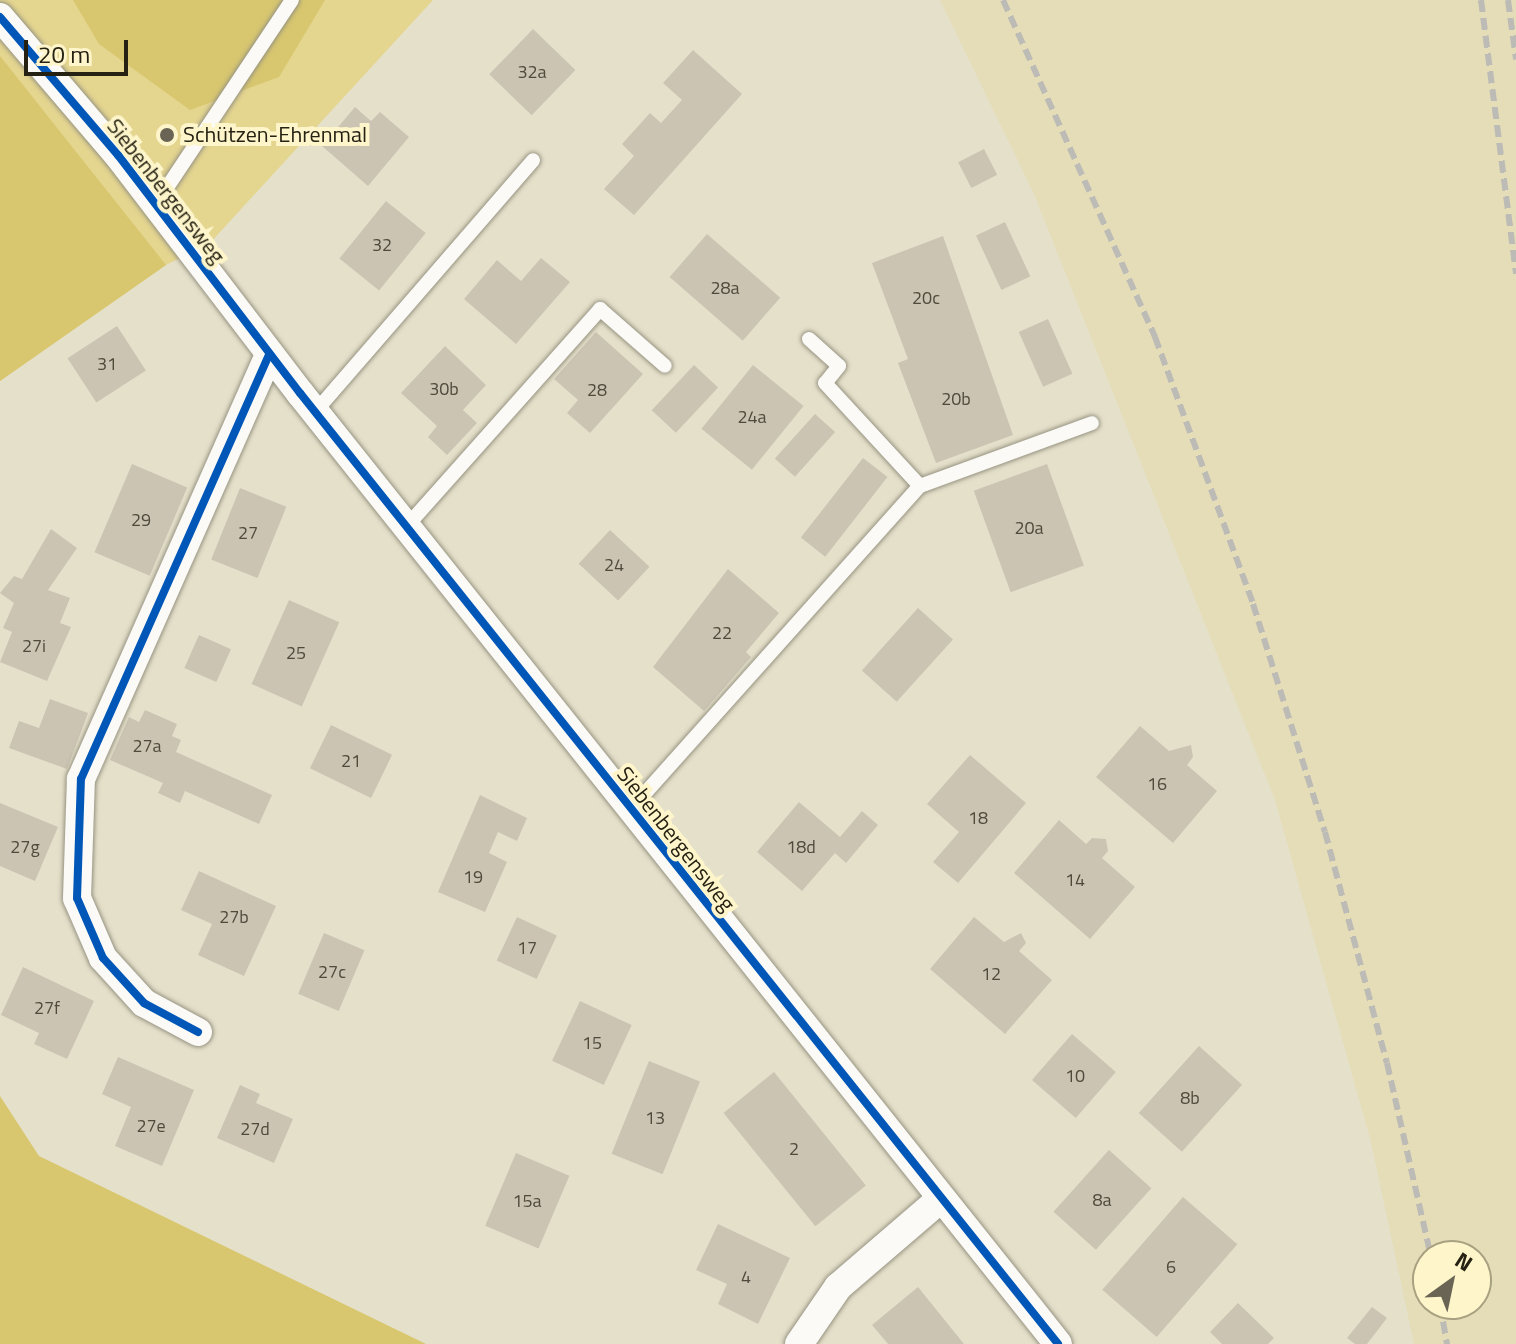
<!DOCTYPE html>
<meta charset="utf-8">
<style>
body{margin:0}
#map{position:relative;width:1516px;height:1344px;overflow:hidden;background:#e5e0ca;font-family:"Titillium Web",sans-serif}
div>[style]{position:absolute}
.built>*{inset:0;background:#e5ddb8}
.green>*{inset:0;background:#e4d58f}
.forest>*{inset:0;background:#d8c76f}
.building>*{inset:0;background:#cbc4b3;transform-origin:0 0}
.roads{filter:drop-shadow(0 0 2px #979482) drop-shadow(0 0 2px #979482)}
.service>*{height:14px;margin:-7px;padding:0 7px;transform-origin:7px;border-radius:7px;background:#fbfaf7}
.minor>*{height:28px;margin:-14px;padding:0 14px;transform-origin:14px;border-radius:14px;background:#fbfaf7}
.rail>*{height:6px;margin-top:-3px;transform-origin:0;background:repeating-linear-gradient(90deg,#bcbbb5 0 12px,transparent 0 18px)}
.cycleway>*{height:8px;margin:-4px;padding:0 4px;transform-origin:4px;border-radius:4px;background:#0057b8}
.dots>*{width:22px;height:22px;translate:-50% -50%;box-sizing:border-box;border:4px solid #fef5cb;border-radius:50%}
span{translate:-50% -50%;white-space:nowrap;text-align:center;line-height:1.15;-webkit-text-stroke:8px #fef5cb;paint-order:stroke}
.number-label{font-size:18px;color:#4f4a3b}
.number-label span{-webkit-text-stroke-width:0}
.poi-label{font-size:22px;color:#262213}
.left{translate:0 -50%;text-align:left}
.street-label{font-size:22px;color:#262213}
.north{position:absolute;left:1412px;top:1240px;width:80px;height:80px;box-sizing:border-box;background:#fef5cb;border:2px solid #a8a181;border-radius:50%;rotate:33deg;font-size:22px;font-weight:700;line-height:32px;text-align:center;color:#262213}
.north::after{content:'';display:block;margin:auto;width:28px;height:36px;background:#696453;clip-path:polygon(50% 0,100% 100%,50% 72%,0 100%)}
.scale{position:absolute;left:24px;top:40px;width:104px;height:36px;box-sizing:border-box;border:4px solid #262213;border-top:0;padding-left:10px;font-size:24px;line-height:28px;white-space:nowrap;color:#262213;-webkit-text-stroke:6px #fef5cb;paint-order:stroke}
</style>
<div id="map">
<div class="built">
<i style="clip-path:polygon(evenodd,940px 0,1516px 0,1516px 1344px,1414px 1344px,1371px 1142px,1275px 800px,1034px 194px,940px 0,1428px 1256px,1476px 1256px,1476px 1304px,1428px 1304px,1428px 1256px)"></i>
</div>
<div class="green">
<i style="clip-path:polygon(0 0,433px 0,210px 243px,166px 265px,0 381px)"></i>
</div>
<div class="forest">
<i style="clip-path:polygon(73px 0,325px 0,279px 77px,190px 110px,99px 44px)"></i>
<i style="clip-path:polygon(0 56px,166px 265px,0 381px)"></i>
<i style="clip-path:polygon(0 1096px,39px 1156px,426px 1344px,0 1344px)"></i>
</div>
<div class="building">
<i style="left:533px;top:29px;width:59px;height:63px;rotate:44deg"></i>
<i style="clip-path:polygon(693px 50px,742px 94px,634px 215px,604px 189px,634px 156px,622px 144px,650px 113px,661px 123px,682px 100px,663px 83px)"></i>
<i style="clip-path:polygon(355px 107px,371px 121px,380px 112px,409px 137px,368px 186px,322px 146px)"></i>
<i style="left:984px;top:149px;width:29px;height:29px;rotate:63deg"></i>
<i style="left:386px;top:201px;width:51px;height:74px;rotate:39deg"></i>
<i style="left:1005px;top:222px;width:60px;height:32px;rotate:65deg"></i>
<i style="left:707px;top:234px;width:97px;height:57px;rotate:41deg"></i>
<i style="clip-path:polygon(943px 236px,1013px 435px,936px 463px,898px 363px,908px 359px,872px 263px)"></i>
<i style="clip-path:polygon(541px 258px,570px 282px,516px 344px,464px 299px,497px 260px,521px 281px)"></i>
<i style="left:1048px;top:319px;width:60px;height:32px;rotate:66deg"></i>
<i style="left:117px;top:326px;width:53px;height:59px;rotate:57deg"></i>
<i style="clip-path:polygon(596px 332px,643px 374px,590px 433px,567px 413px,578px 400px,554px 379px)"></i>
<i style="clip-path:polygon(445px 346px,486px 385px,463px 410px,477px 423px,447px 455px,428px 437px,437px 426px,401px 393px)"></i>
<i style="left:694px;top:365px;width:33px;height:62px;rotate:43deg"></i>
<i style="left:753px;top:365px;width:65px;height:82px;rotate:39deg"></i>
<i style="left:815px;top:414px;width:27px;height:60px;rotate:42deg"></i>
<i style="left:863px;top:458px;width:31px;height:101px;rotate:38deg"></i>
<i style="left:132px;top:464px;width:60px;height:96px;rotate:23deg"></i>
<i style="left:1047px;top:464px;width:108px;height:78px;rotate:70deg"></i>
<i style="left:240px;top:488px;width:50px;height:77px;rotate:22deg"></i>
<i style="clip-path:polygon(51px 529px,77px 548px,48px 590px,70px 598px,60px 623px,71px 627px,47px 681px,0 662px,12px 632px,3px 628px,14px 603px,0 593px,14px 576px,22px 579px)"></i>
<i style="left:610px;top:530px;width:54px;height:46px;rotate:43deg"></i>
<i style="clip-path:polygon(728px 569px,779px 613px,746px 652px,751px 657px,704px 711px,653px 667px)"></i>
<i style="left:289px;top:600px;width:55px;height:92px;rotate:24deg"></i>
<i style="left:918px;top:608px;width:47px;height:84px;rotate:42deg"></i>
<i style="left:199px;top:635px;width:35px;height:36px;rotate:24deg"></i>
<i style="clip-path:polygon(50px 699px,88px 713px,67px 769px,9px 748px,19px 721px,39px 728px)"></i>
<i style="clip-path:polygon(145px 710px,177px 724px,172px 736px,181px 740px,176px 752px,272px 795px,259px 824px,185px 791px,180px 803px,158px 793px,163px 783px,110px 760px,129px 717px,139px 722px)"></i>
<i style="left:331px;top:725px;width:68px;height:48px;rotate:26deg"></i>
<i style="clip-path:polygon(1140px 726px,1169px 751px,1191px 745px,1193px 757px,1187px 765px,1217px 791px,1173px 843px,1096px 777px)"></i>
<i style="clip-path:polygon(970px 755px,1026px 803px,958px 883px,933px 862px,959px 832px,927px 804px)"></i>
<i style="clip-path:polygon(480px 795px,527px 818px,517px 841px,498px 832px,489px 853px,507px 862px,485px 912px,438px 892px)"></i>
<i style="clip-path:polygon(799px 802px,840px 837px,862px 811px,878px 825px,846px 863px,835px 853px,802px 891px,757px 852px)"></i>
<i style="clip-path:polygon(0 803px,58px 827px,35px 881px,0 866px)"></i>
<i style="clip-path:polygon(1059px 820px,1086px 844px,1092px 838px,1106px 839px,1108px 851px,1102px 858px,1135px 887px,1090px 939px,1014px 873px)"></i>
<i style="clip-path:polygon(199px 871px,276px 906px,244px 976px,198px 955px,212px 924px,181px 910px)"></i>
<i style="left:517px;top:917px;width:44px;height:48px;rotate:25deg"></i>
<i style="clip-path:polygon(974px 917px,1004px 942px,1021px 933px,1026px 943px,1019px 951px,1052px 980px,1005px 1034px,930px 969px)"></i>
<i style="left:324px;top:933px;width:44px;height:66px;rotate:23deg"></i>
<i style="clip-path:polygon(23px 967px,94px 1001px,67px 1059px,34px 1044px,39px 1033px,1px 1015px)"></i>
<i style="left:580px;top:1001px;width:57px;height:66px;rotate:25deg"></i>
<i style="left:1072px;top:1034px;width:58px;height:61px;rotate:41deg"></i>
<i style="left:1199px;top:1046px;width:58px;height:90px;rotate:42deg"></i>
<i style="clip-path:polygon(118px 1057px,194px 1090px,162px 1166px,115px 1146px,131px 1107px,102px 1094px)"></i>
<i style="left:649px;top:1061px;width:55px;height:100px;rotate:22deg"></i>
<i style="left:774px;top:1072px;width:146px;height:65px;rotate:51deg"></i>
<i style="clip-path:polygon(240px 1085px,260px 1094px,256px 1103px,293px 1119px,274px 1163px,217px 1138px)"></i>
<i style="left:1109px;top:1150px;width:57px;height:83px;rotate:42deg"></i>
<i style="left:516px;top:1153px;width:58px;height:79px;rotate:23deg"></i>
<i style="left:1183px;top:1197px;width:72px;height:123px;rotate:41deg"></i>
<i style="clip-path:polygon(718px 1224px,790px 1258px,758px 1324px,718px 1304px,727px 1284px,696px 1270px)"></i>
<i style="clip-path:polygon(918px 1287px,964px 1344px,888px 1344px,872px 1325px)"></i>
<i style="clip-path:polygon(1238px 1303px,1274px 1338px,1268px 1344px,1222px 1344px,1210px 1332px)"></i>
<i style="clip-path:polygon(1372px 1307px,1387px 1318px,1367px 1344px,1355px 1344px,1347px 1338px)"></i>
</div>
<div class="roads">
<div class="service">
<i style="left:156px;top:204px;width:245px;rotate:-56.3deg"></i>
<i style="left:809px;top:339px;width:40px;rotate:42deg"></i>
<i style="left:839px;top:366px;width:22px;rotate:129deg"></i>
<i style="left:825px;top:383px;width:140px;rotate:47.3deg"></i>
<i style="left:315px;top:412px;width:333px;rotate:-49.1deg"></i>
<i style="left:406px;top:527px;width:292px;rotate:-48.3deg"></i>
<i style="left:600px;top:309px;width:86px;rotate:41.2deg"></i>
<i style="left:630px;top:810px;width:435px;rotate:-48.2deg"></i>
<i style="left:920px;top:486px;width:183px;rotate:-20.1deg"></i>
</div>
<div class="minor">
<i style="left:0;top:17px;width:182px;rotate:49.5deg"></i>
<i style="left:118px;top:155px;width:300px;rotate:52.6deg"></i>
<i style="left:300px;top:393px;width:1216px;rotate:51.44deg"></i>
<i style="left:198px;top:1032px;width:61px;rotate:-151.8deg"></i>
<i style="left:144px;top:1003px;width:61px;rotate:-132.3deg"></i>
<i style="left:103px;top:958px;width:65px;rotate:-113.4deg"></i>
<i style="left:77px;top:898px;width:119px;rotate:-88.1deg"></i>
<i style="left:81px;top:779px;width:465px;rotate:-66.1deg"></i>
<i style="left:799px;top:1344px;width:69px;rotate:-55.6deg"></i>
<i style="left:838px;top:1287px;width:133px;rotate:-40.7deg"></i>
</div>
</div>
<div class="rail">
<i style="left:1003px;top:0;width:370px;rotate:65.7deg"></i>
<i style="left:1155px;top:337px;width:284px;rotate:69.8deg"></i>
<i style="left:1253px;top:604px;width:239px;rotate:72.5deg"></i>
<i style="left:1325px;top:832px;width:239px;rotate:75deg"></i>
<i style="left:1387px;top:1063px;width:198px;rotate:77.2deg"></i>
<i style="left:1481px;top:0;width:276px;rotate:82.7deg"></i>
<i style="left:1508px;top:0;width:60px;rotate:82.3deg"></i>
<i style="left:1440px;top:1304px;width:41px;rotate:80.1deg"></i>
</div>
<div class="cycleway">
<i style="left:0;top:17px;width:182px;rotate:49.5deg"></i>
<i style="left:118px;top:155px;width:300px;rotate:52.6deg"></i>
<i style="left:300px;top:393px;width:1216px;rotate:51.44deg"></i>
<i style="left:198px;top:1032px;width:61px;rotate:-151.8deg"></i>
<i style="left:144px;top:1003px;width:61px;rotate:-132.3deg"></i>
<i style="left:103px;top:958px;width:65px;rotate:-113.4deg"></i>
<i style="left:77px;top:898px;width:119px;rotate:-88.1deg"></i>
<i style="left:81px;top:779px;width:465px;rotate:-66.1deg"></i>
</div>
<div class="dots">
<i style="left:167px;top:135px;background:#696453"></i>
</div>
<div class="number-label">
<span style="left:532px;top:72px">32a</span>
<span style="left:382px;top:245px">32</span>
<span style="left:725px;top:288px">28a</span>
<span style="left:926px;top:298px">20c</span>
<span style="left:107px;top:364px">31</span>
<span style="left:444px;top:389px">30b</span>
<span style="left:597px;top:390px">28</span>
<span style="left:956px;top:399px">20b</span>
<span style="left:752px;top:417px">24a</span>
<span style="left:141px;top:520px">29</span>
<span style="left:1029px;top:528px">20a</span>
<span style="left:248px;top:533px">27</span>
<span style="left:614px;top:565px">24</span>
<span style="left:722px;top:633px">22</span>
<span style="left:34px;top:646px">27i</span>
<span style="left:296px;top:653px">25</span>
<span style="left:147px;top:746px">27a</span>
<span style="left:351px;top:761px">21</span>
<span style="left:1157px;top:784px">16</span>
<span style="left:978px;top:818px">18</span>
<span style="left:25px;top:847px">27g</span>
<span style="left:801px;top:847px">18d</span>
<span style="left:473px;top:877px">19</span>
<span style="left:1075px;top:880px">14</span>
<span style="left:234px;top:917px">27b</span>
<span style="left:527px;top:948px">17</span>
<span style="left:332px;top:972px">27c</span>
<span style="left:991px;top:974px">12</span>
<span style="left:47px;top:1008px">27f</span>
<span style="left:592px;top:1043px">15</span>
<span style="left:1075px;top:1076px">10</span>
<span style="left:1190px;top:1098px">8b</span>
<span style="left:655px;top:1118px">13</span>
<span style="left:151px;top:1126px">27e</span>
<span style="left:255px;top:1129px">27d</span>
<span style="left:794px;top:1149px">2</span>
<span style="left:1102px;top:1200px">8a</span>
<span style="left:527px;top:1201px">15a</span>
<span style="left:1171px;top:1267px">6</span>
<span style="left:746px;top:1277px">4</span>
</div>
<div class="poi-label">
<span class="left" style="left:183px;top:135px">Schützen-Ehrenmal</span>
</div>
<div class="street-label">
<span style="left:166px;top:191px;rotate:52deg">Siebenbergensweg</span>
<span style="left:676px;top:839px;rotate:52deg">Siebenbergensweg</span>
</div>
<div class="north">N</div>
<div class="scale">20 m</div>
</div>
